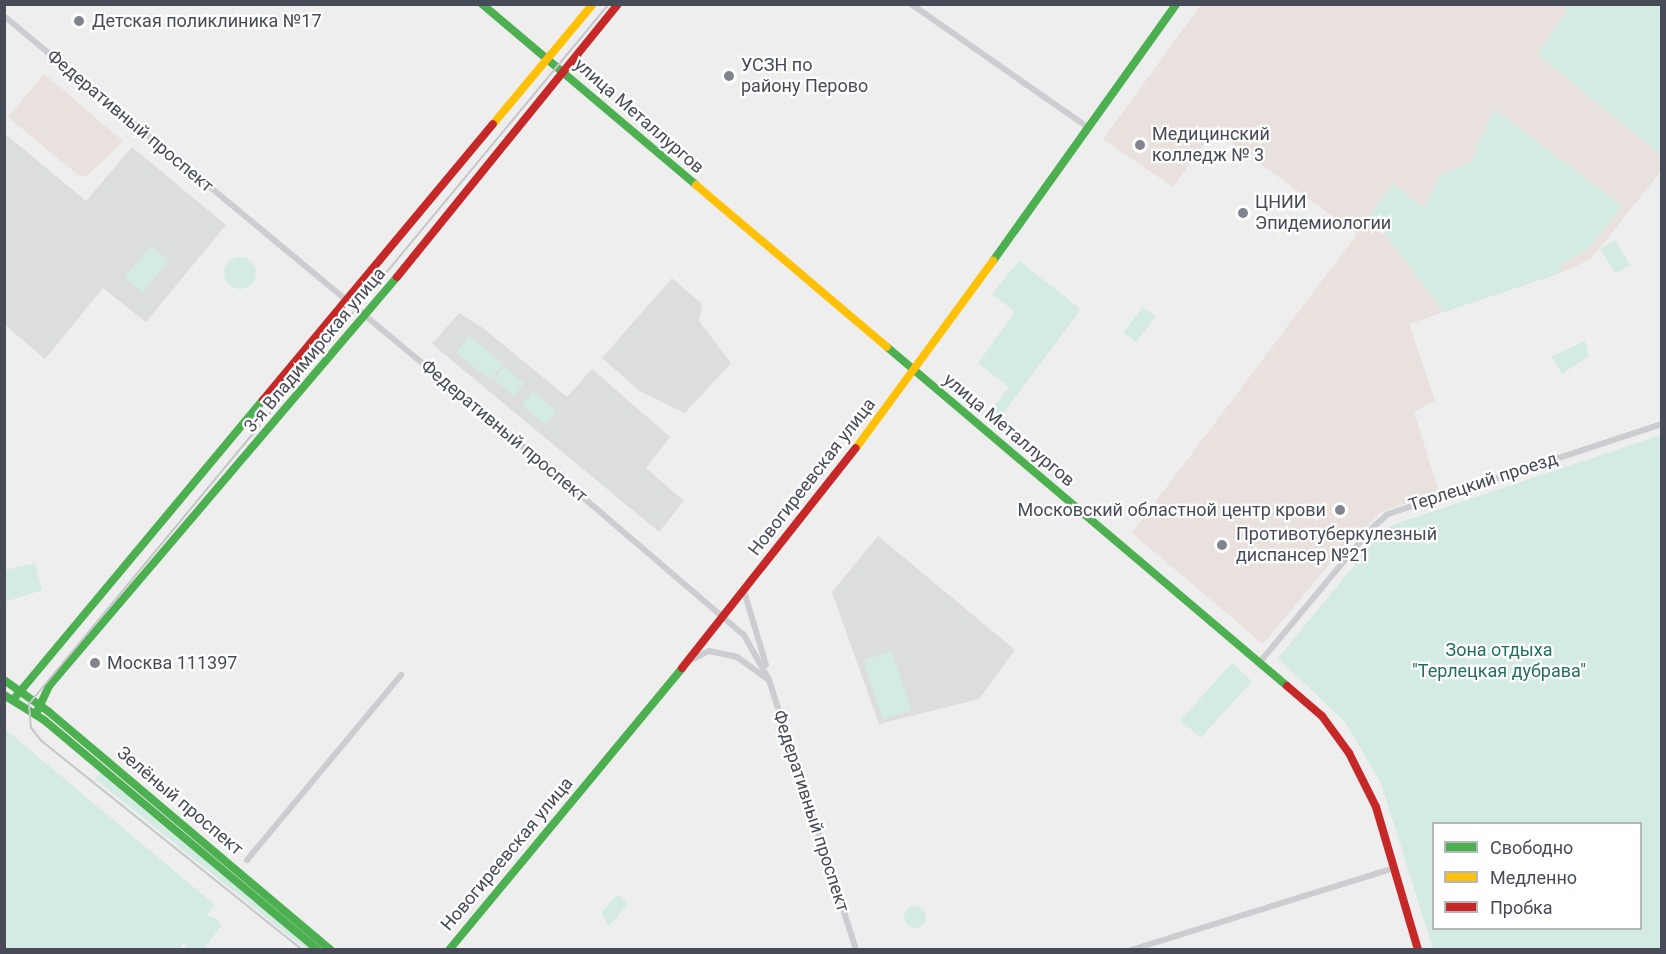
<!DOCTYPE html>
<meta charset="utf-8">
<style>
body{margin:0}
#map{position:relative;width:1666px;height:954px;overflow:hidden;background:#eee;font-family:Roboto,sans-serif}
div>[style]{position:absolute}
.education>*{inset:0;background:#dcdddd}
.medical>*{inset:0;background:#e9e1dd}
.green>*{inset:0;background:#d4ebe4;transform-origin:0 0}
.round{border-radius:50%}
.street>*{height:6px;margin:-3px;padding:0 3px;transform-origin:3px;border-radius:3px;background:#cccdd0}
.fast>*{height:8px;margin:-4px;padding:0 4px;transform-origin:4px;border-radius:4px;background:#4caf50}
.slow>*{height:8px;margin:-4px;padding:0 4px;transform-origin:4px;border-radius:4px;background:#ffc107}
.jam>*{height:8px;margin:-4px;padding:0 4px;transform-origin:4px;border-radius:4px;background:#c62828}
.tram>*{height:1.5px;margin:-0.75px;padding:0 0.75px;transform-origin:0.75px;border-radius:0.75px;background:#c5c6c9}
.dots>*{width:16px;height:16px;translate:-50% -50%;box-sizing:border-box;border:3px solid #fff;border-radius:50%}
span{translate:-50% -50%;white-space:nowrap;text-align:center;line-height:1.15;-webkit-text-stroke:4.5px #fff;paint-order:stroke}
.poi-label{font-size:18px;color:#474b58}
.left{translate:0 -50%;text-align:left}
.right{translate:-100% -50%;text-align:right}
.street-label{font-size:18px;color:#474b58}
.park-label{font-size:18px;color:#21705e}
.frame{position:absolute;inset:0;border:6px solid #474b58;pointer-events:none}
.legend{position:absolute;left:1432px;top:822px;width:210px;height:108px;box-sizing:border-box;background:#fff;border:2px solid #b5b7bc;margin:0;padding:8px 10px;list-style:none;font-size:18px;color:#474b58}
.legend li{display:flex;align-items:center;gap:12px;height:30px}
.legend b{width:30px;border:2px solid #b5b7bc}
</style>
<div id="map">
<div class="education">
<i style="clip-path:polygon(4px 133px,86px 201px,132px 147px,226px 225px,146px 322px,103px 288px,45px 359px,5px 325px)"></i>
<i style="clip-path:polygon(672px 278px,702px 304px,699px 321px,731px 363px,685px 413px,641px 392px,602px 358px)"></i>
<i style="clip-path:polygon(459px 313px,483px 328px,567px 397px,592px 369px,670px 437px,646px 468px,684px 501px,659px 532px,432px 344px)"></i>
<i style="clip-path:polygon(878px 536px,1015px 650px,979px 699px,879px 724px,832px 592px)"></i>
</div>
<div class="medical">
<i style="clip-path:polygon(1653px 4px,1661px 11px,1661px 171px,1592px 258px,1568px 270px,1409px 324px,1435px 401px,1414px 412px,1439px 492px,1381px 512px,1327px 567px,1263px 644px,1132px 533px,1357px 234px,1214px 130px,1173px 187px,1103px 139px,1201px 5px)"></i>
<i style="clip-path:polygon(44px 74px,123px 141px,87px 176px,78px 175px,8px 117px)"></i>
</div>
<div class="green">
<i style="clip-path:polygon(1562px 5px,1661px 5px,1661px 155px,1537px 54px,1568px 10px)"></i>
<i style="clip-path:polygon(1494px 109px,1622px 206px,1589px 248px,1561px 265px,1561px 273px,1444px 312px,1385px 234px,1366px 220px,1393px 184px,1424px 208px,1440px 176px,1471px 162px)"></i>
<i style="left:1615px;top:240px;width:29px;height:17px;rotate:59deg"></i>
<i style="left:151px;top:246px;width:23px;height:41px;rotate:40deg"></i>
<i class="round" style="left:224px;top:257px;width:32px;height:32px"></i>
<i style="clip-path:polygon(1019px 261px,1081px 309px,998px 420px,989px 413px,1009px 387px,978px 363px,1015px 312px,992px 294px)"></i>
<i style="left:1143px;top:307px;width:16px;height:32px;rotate:38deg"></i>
<i style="left:469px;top:336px;width:44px;height:21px;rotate:39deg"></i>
<i style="clip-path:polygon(1585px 341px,1589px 356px,1562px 374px,1551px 357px)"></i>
<i style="left:504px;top:367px;width:26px;height:16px;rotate:39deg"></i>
<i style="left:533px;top:391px;width:31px;height:18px;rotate:40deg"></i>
<i style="clip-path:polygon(evenodd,1661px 435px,1661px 949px,1433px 949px,1381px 783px,1345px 722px,1278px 658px,1376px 539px,1392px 525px,1661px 435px,1434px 824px,1640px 824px,1640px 928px,1434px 928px,1434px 824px)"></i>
<i style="clip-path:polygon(35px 563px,42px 590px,5px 602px,5px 570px)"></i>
<i style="left:892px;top:651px;width:62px;height:30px;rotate:72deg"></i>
<i style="left:1232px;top:663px;width:27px;height:77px;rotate:42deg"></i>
<i style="clip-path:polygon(5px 729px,215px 905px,207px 915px,217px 919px,221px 926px,204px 949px,187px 949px,184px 943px,178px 950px,5px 949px)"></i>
<i style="clip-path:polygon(101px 772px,313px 949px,305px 949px,95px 779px)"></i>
<i style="clip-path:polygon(618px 894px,628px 904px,609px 926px,601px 913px)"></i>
<i class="round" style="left:904px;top:906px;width:22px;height:22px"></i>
</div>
<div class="street">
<i style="left:911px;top:4px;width:217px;rotate:34.9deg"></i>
<i style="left:4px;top:16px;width:719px;rotate:39.69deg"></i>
<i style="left:557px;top:475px;width:246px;rotate:40.6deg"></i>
<i style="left:744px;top:635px;width:51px;rotate:60.9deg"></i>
<i style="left:769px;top:680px;width:284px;rotate:72.1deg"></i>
<i style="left:744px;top:591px;width:77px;rotate:73.4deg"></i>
<i style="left:693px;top:659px;width:18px;rotate:-27deg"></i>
<i style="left:709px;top:651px;width:29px;rotate:12deg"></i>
<i style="left:737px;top:657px;width:36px;rotate:36deg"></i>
<i style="left:1260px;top:662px;width:172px;rotate:-50.2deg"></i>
<i style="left:1370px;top:530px;width:24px;rotate:-42deg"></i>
<i style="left:1388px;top:514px;width:288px;rotate:-18.2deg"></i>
<i style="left:247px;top:860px;width:241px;rotate:-50.2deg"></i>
<i style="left:1131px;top:950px;width:272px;rotate:-17.3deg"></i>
</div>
<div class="fast">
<i style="left:482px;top:4px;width:280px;rotate:40.2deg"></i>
<i style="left:993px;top:261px;width:315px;rotate:-54.5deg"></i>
<i style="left:887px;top:347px;width:524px;rotate:40.28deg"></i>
<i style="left:4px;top:680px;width:55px;rotate:35.4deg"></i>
<i style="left:49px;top:712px;width:369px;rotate:40.2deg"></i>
<i style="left:4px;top:695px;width:47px;rotate:32deg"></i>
<i style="left:44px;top:720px;width:358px;rotate:40deg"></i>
<i style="left:13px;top:700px;width:391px;rotate:-50.2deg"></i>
<i style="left:36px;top:714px;width:31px;rotate:-65deg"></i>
<i style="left:49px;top:686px;width:537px;rotate:-49.61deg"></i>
<i style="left:449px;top:950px;width:366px;rotate:-50.4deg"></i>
</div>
<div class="slow">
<i style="left:493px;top:124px;width:156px;rotate:-50.2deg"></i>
<i style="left:696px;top:185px;width:250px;rotate:40.3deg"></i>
<i style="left:856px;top:448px;width:232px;rotate:-53.8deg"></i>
</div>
<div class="jam">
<i style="left:397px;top:277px;width:351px;rotate:-51deg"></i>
<i style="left:263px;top:400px;width:359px;rotate:-50.2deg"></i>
<i style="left:682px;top:668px;width:280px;rotate:-51.7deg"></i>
<i style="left:1287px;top:686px;width:46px;rotate:40.6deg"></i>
<i style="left:1322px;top:716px;width:46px;rotate:53.9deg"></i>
<i style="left:1349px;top:753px;width:60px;rotate:63.4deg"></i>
<i style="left:1376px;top:807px;width:149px;rotate:73.6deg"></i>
</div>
<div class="tram">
<i style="left:302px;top:950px;width:333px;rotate:-141.3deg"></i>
<i style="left:42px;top:742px;width:18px;rotate:-128deg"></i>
<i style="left:31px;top:728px;width:24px;rotate:-95deg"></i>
<i style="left:29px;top:704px;width:909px;rotate:-50.36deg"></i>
</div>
<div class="dots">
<i style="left:79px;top:21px;background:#81848c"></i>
<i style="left:729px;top:76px;background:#81848c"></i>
<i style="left:1140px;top:145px;background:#81848c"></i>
<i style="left:1243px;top:213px;background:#81848c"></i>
<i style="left:1340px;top:510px;background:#81848c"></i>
<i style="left:1222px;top:545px;background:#81848c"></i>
<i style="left:95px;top:663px;background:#81848c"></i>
</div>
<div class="poi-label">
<span class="left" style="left:92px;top:21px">Детская поликлиника №17</span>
<span class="left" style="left:741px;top:76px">УСЗН по<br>району Перово</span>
<span class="left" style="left:1152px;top:145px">Медицинский<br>колледж № 3</span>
<span class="left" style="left:1255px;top:213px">ЦНИИ<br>Эпидемиологии</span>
<span class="right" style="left:1326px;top:510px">Московский областной центр крови</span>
<span class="left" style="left:1236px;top:545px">Противотуберкулезный<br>диспансер №21</span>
<span class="left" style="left:107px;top:663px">Москва 111397</span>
</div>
<div class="street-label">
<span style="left:639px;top:116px;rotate:41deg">улица Металлургов</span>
<span style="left:130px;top:121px;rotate:40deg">Федеративный проспект</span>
<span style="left:315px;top:350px;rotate:-50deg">3-я Владимирская улица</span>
<span style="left:1009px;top:430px;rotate:40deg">улица Металлургов</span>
<span style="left:504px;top:431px;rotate:40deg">Федеративный проспект</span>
<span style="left:812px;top:477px;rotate:-52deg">Новогиреевская улица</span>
<span style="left:1483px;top:482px;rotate:-18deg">Терлецкий проезд</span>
<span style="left:180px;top:801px;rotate:40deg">Зелёный проспект</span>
<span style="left:811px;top:811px;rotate:72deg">Федеративный проспект</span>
<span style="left:507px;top:854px;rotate:-50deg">Новогиреевская улица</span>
</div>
<div class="park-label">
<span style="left:1499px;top:661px">Зона отдыха<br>"Терлецкая дубрава"</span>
</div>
<div class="frame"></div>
<ul class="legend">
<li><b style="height:8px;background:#4caf50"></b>Свободно</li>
<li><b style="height:8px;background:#ffc107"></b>Медленно</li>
<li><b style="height:8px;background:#c62828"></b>Пробка</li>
</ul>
</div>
